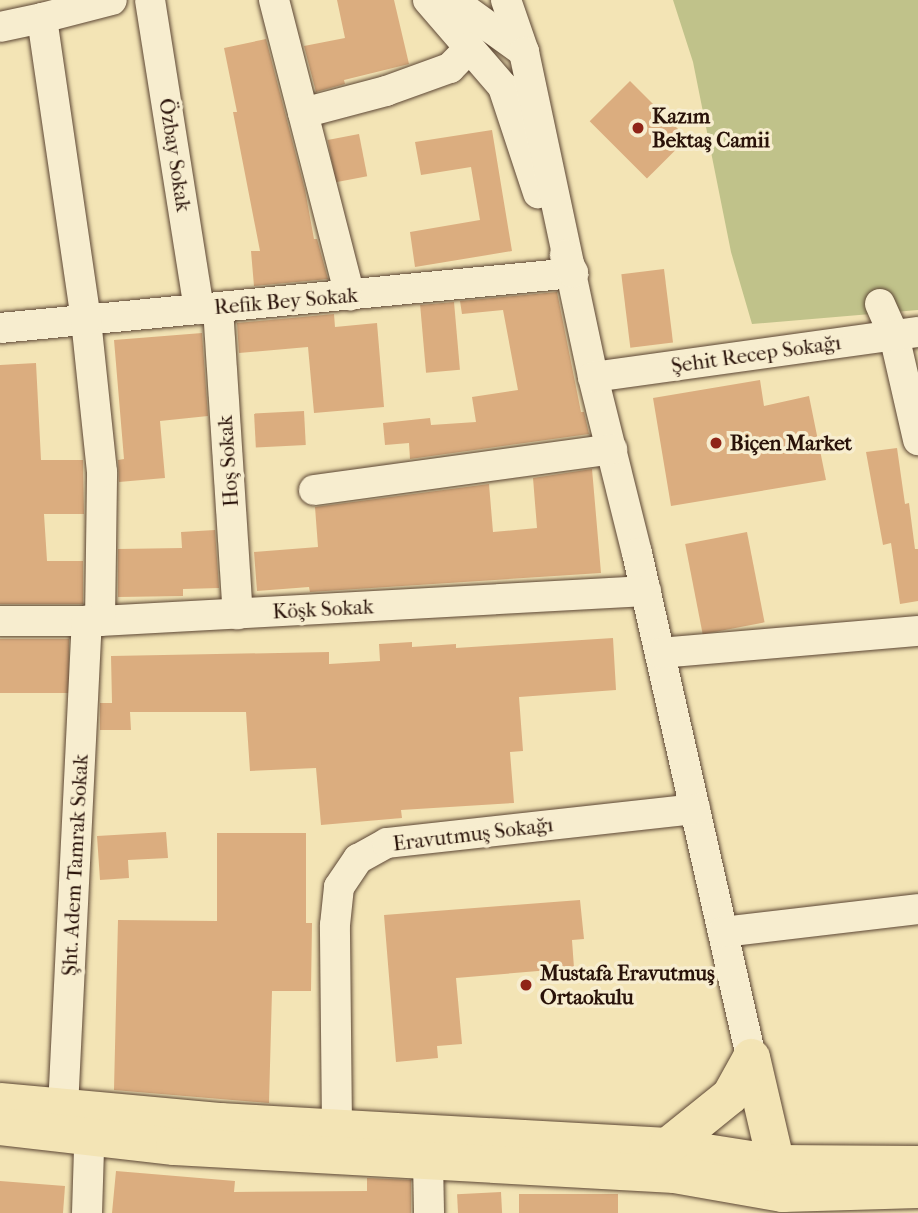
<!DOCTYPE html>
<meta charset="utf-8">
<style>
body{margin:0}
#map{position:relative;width:918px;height:1213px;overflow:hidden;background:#f3e4b5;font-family:"IM FELL French Canon",serif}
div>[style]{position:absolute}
.green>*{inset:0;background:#c0c28a}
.building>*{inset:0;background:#dbad7f;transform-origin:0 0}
.roads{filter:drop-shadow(0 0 2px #5c4634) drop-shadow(0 0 2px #5c4634)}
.minor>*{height:30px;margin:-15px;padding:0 15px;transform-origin:15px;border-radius:15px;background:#f7edcf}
.major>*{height:37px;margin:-18.5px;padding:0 18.5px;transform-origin:18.5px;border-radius:18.5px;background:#f3e4b5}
.dots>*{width:19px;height:19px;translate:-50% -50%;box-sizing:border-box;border:4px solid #f7edcf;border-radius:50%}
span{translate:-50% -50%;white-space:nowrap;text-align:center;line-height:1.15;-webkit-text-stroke:7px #f7edcf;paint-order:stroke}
.poi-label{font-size:21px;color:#291209;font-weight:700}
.left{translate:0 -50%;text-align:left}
.street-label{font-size:21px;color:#291209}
</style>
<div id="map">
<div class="green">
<i style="clip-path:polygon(673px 0,918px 0,918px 310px,752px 324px,731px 252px,693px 62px)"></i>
</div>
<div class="building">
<i style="clip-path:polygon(337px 0,394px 0,409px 64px,344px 80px,345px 84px,316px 92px,304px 46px,345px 38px)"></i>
<i style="clip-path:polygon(266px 39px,305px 190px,314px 239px,317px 239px,328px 279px,254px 286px,251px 251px,260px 251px,233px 112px,237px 112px,224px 48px)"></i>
<i style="left:630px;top:81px;width:81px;height:57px;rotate:45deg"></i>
<i style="clip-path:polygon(492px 130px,512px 251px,415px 267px,410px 232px,480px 220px,471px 167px,421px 175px,415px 142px)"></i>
<i style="left:359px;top:134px;width:43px;height:32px;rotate:79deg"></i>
<i style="left:664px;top:269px;width:74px;height:43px;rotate:83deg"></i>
<i style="clip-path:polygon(557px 292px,581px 412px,584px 412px,589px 434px,410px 459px,409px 443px,385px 445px,383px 423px,430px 418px,431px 425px,476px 422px,472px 397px,518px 390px,503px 310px,462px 314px,460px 301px)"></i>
<i style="left:454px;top:302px;width:68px;height:34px;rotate:85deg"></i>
<i style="clip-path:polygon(334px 314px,335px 327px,377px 323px,384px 407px,314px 413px,308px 347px,239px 353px,237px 323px)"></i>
<i style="clip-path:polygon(202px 333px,208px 416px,160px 421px,165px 478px,119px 482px,118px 460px,124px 459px,114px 340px)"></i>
<i style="clip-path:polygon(36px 363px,41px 460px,83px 460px,84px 514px,44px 514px,47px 561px,83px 561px,83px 604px,0 604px,0 365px)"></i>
<i style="clip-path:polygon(760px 380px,764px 406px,809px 396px,826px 480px,671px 506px,653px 398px)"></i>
<i style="left:304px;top:411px;width:34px;height:50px;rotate:87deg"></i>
<i style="clip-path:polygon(897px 448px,905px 504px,909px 503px,915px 549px,918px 549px,918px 601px,900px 604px,891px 543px,883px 545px,866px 452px)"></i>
<i style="clip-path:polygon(592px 469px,601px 573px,310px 592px,309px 587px,257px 591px,254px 552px,318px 547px,315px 507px,489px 484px,493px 532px,537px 528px,533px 478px)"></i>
<i style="clip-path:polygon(215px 530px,219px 588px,183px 589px,183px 596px,118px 597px,118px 549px,182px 548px,181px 532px)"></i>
<i style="left:747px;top:532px;width:92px;height:63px;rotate:79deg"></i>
<i style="clip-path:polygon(613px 638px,616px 690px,519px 697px,523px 751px,510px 752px,514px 803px,401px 810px,402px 818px,321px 825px,316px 768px,250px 771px,246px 712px,130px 712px,131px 730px,100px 730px,100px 703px,112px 703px,111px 656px,329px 652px,329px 664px,380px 661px,379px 644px,412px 642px,412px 647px,456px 644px,456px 648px)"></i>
<i style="left:0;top:639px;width:69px;height:54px"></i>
<i style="clip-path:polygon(166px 832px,168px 858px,128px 860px,129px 878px,100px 880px,97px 836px)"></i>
<i style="clip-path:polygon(217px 833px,306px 833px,306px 923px,312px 923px,311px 991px,272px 991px,269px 1103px,114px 1090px,118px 920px,217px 921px)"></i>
<i style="clip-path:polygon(580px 900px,584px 939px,572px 940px,574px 968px,456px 978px,462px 1044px,437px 1046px,438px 1058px,396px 1062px,384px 915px)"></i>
<i style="clip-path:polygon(116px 1171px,235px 1181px,234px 1192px,367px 1191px,367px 1178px,411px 1180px,411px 1213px,112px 1213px)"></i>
<i style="clip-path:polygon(0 1181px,65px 1186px,63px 1213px,0 1213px)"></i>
<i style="left:501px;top:1192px;width:21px;height:44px;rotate:87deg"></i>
<i style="left:519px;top:1194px;width:99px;height:19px"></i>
</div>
<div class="roads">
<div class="minor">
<i style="left:150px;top:0;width:313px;rotate:81deg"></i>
<i style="left:274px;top:0;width:305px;rotate:75.6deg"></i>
<i style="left:428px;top:0;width:115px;rotate:49.2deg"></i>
<i style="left:503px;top:87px;width:112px;rotate:71.7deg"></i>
<i style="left:452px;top:0;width:89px;rotate:35.8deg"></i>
<i style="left:506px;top:0;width:55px;rotate:70.9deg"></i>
<i style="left:524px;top:52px;width:332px;rotate:78deg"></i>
<i style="left:593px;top:377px;width:181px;rotate:76deg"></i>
<i style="left:637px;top:553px;width:517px;rotate:77.25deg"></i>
<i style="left:0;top:27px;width:43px;rotate:-12.1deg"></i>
<i style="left:303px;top:113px;width:86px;rotate:-14.8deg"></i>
<i style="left:386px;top:91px;width:68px;rotate:-19.8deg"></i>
<i style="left:450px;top:68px;width:28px;rotate:-46deg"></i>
<i style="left:880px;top:304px;width:34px;rotate:66deg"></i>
<i style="left:894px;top:335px;width:108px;rotate:77.1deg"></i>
<i style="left:218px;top:308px;width:307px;rotate:86.3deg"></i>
<i style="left:0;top:328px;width:576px;rotate:-5.48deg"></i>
<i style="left:573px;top:273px;width:20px;rotate:-114deg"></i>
<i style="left:593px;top:377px;width:328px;rotate:-7.9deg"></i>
<i style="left:314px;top:490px;width:301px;rotate:-7.8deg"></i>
<i style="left:0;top:621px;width:100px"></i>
<i style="left:100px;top:621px;width:547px;rotate:-3.14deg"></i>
<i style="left:100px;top:621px;width:149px;rotate:-89.2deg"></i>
<i style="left:102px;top:472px;width:153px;rotate:-96deg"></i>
<i style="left:86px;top:320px;width:305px;rotate:-98.3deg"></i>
<i style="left:42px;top:18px;width:72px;rotate:-14.4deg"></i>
<i style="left:660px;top:653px;width:259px;rotate:-4.9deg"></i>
<i style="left:723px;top:932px;width:196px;rotate:-6.7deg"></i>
<i style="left:63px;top:1108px;width:488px;rotate:-87.2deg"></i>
<i style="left:337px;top:1126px;width:201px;rotate:-90.6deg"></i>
<i style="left:335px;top:925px;width:38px;rotate:-84deg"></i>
<i style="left:339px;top:887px;width:34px;rotate:-56deg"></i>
<i style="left:358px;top:859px;width:33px;rotate:-29deg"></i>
<i style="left:387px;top:843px;width:310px;rotate:-6.3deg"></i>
<i style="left:428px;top:1160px;width:53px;rotate:88.9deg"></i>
<i style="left:87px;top:1213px;width:98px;rotate:-88.2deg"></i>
</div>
<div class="major">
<i style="left:751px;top:1057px;width:132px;rotate:76.9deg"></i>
<i style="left:0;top:1101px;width:220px;rotate:5.2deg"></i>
<i style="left:219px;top:1121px;width:449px;rotate:3.2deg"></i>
<i style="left:667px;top:1146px;width:110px;rotate:8.9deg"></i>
<i style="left:776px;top:1163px;width:142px;rotate:0.4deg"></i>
<i style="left:0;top:1126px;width:175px;rotate:6.6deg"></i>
<i style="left:174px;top:1146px;width:501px;rotate:3.21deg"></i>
<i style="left:674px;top:1174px;width:110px;rotate:10deg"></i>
<i style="left:782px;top:1193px;width:136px;rotate:-1.7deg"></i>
<i style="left:667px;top:1146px;width:81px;rotate:-39deg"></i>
<i style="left:730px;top:1095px;width:43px;rotate:-61.1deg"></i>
</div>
</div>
<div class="dots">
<i style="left:638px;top:128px;background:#8f2418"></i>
<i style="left:716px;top:443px;background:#8f2418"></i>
<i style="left:526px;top:985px;background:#8f2418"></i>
</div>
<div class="poi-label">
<span class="left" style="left:652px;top:128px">Kazım<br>Bektaş Camii</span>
<span class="left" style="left:730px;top:443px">Biçen Market</span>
<span class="left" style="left:540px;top:985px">Mustafa Eravutmuş<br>Ortaokulu</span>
</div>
<div class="street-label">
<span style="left:175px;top:155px;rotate:81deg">Özbay Sokak</span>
<span style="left:286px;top:301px;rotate:-5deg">Refik Bey Sokak</span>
<span style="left:756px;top:354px;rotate:-8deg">Şehit Recep Sokağı</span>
<span style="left:228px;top:461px;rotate:-94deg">Hoş Sokak</span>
<span style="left:323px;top:609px;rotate:-3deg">Köşk Sokak</span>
<span style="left:473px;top:834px;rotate:-7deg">Eravutmuş Sokağı</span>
<span style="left:75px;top:865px;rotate:-87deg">Şht. Adem Tamrak Sokak</span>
</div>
</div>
